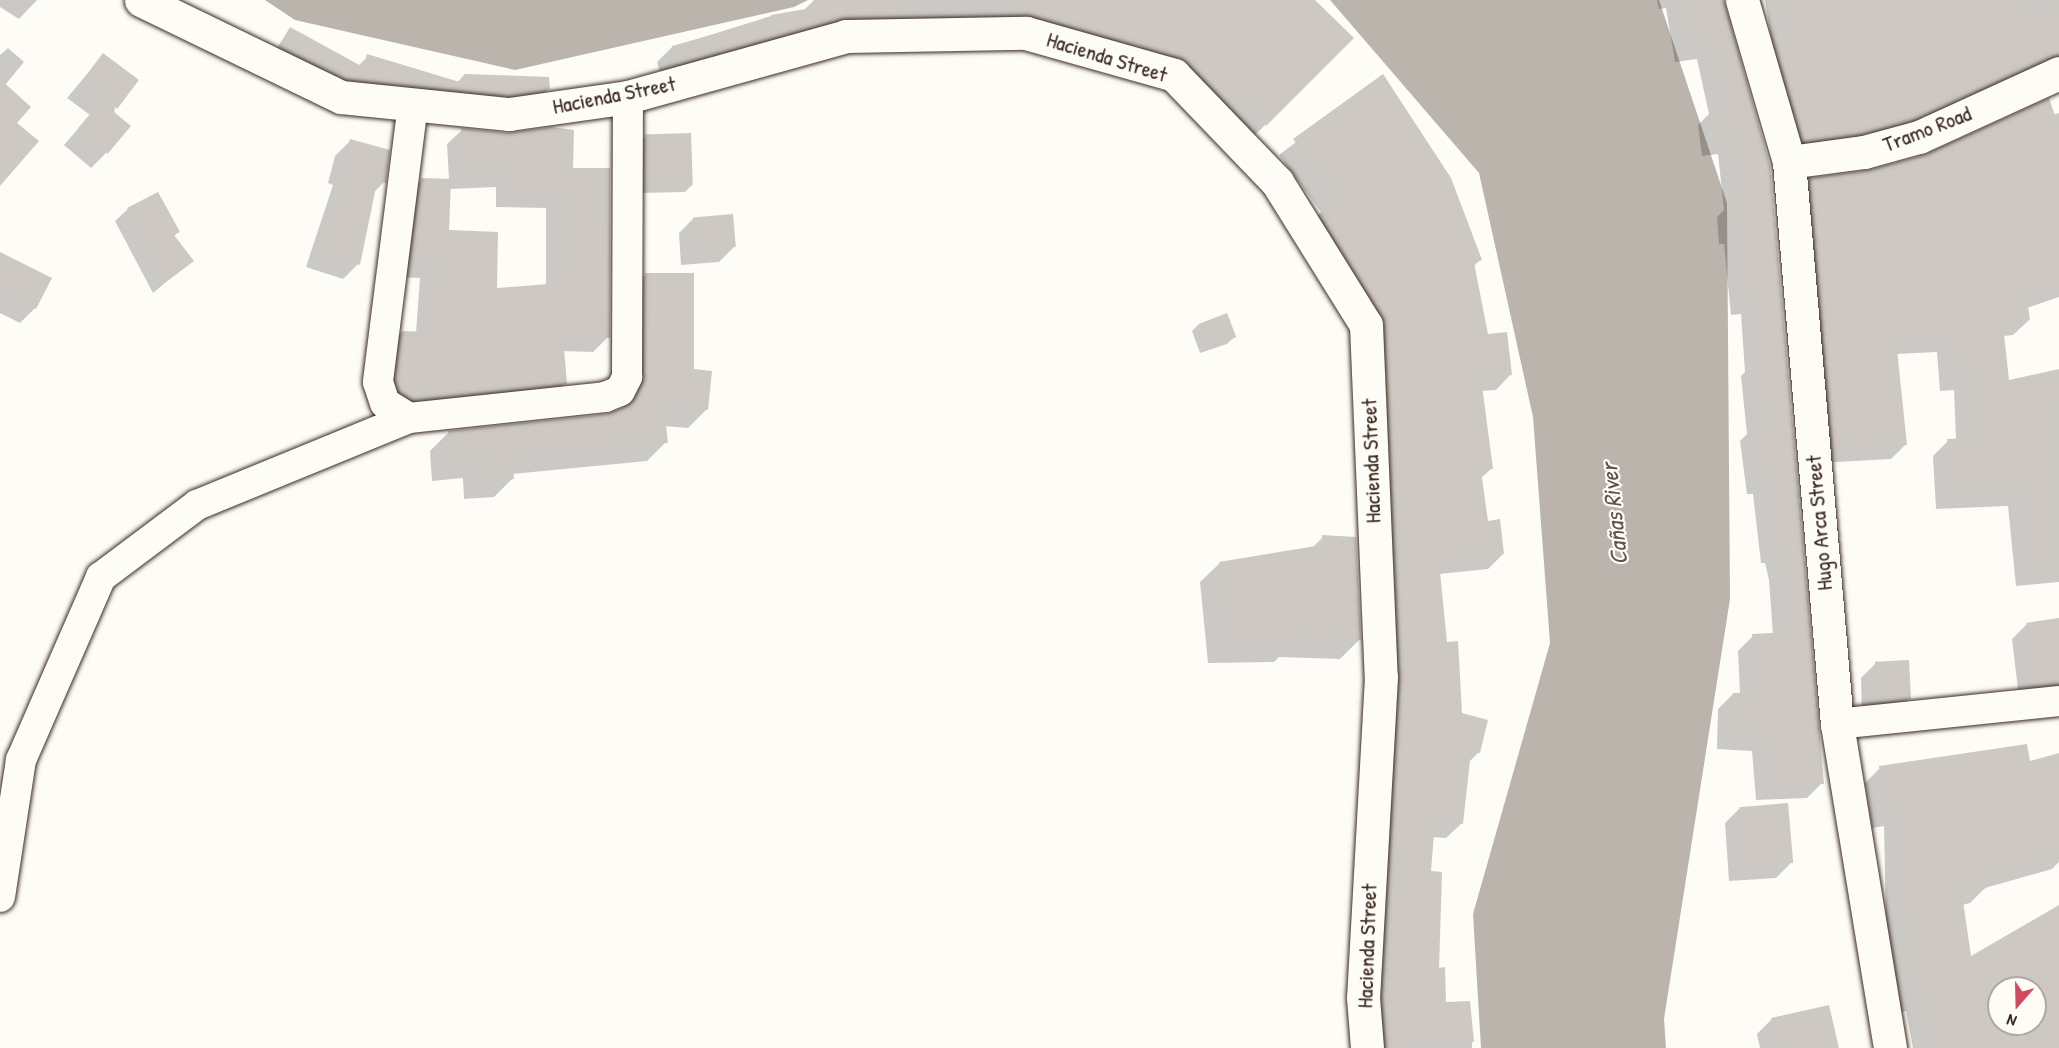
<!DOCTYPE html>
<meta charset="utf-8">
<style>
body{margin:0}
#map{position:relative;width:2059px;height:1048px;overflow:hidden;background:#fdfcf7;font-family:"Patrick Hand",sans-serif}
div>[style]{position:absolute}
.water>*{inset:0;background:#bbb4ad}
.shadow>*{inset:0;background:#0003}
.building>*{inset:0;background:#cdc8c2;transform-origin:0 0}
.roads{filter:drop-shadow(0 0 2px #3b2a1e) drop-shadow(0 0 2px #3b2a1e)}
.minor>*{height:30px;margin:-15px;padding:0 15px;transform-origin:15px;border-radius:15px;background:#fdfcf7}
.tertiary>*{height:33px;margin:-16.5px;padding:0 16.5px;transform-origin:16.5px;border-radius:16.5px;background:#fdfcf7}
span{translate:-50% -50%;white-space:nowrap;text-align:center;line-height:1.15;-webkit-text-stroke:4.5px #fdfcf7;paint-order:stroke}
.street-label{font-size:22px;color:#3b2a1e}
.water-label{font-size:24px;color:#615349;font-style:italic}
.north{position:absolute;left:1987px;top:976px;width:60px;height:60px;box-sizing:border-box;background:#fdfcf7;border:2px solid #afa8a0;border-radius:50%;rotate:200deg;font-size:16px;font-weight:700;line-height:24px;text-align:center;color:#3b2a1e}
.north::after{content:'';display:block;margin:auto;width:21px;height:27px;background:#d1495b;clip-path:polygon(50% 0,100% 100%,50% 72%,0 100%)}
</style>
<div id="map">
<div class="water">
<i style="clip-path:polygon(265px 0,808px 0,794px 7px,515px 70px,295px 20px)"></i>
<i style="clip-path:polygon(1330px 0,1659px 0,1727px 203px,1730px 599px,1664px 1019px,1666px 1048px,1481px 1048px,1473px 914px,1550px 643px,1533px 417px,1479px 173px)"></i>
</div>
<div class="shadow">
<i style="clip-path:polygon(0 0,37px 0,19px 19px,0 7px)"></i>
<i style="clip-path:polygon(814px 0,1312px 0,1352px 38px,1250px 140px,1164px 72px,1010px 29px,662px 78px,657px 62px,672px 47px,771px 16px,803px 11px)"></i>
<i style="clip-path:polygon(1657px 0,1724px 0,1822px 783px,1807px 798px,1756px 800px,1752px 751px,1717px 749px,1718px 709px,1733px 694px,1740px 694px,1738px 651px,1753px 636px,1773px 635px,1769px 580px,1765px 563px,1761px 563px,1753px 494px,1747px 494px,1740px 441px,1747px 434px,1741px 376px,1745px 372px,1741px 314px,1731px 315px,1724px 244px,1719px 244px,1717px 217px,1724px 210px,1718px 154px,1702px 156px,1698px 125px,1709px 114px,1697px 59px,1675px 62px,1666px 8px,1659px 9px)"></i>
<i style="clip-path:polygon(1765px 0,2059px 0,2059px 64px,1896px 134px,1788px 156px,1759px 57px,1772px 44px)"></i>
<i style="clip-path:polygon(290px 29px,358px 66px,368px 56px,457px 83px,464px 75px,548px 89px,539px 98px,499px 104px,337px 87px,271px 56px)"></i>
<i style="clip-path:polygon(8px 48px,24px 62px,5px 85px,15px 123px,0 184px,0 55px)"></i>
<i style="clip-path:polygon(103px 55px,115px 108px,106px 153px,91px 168px,64px 145px,90px 115px,67px 98px)"></i>
<i style="clip-path:polygon(1383px 76px,1481px 259px,1473px 267px,1486px 335px,1511px 374px,1496px 390px,1481px 391px,1491px 469px,1480px 479px,1487px 522px,1503px 554px,1488px 569px,1439px 574px,1446px 643px,1460px 715px,1479px 752px,1468px 763px,1462px 823px,1446px 838px,1432px 837px,1429px 873px,1437px 969px,1445px 1004px,1472px 1041px,1472px 1048px,1372px 1048px,1370px 340px,1307px 226px,1321px 212px,1279px 155px)"></i>
<i style="clip-path:polygon(2059px 113px,2059px 297px,2027px 308px,2029px 320px,2013px 335px,2003px 336px,2007px 382px,2059px 371px,2059px 582px,2016px 586px,2008px 506px,1936px 509px,1933px 456px,1948px 441px,1956px 440px,1954px 390px,1940px 391px,1937px 352px,1896px 354px,1906px 444px,1891px 459px,1818px 463px,1795px 195px,1810px 180px,1869px 172px)"></i>
<i style="clip-path:polygon(evenodd,462px 130px,572px 169px,608px 337px,593px 352px,563px 351px,565px 383px,550px 398px,385px 406px,387px 347px,402px 332px,416px 333px,420px 278px,396px 277px,407px 195px,422px 180px,449px 180px,447px 144px,462px 130px,496px 187px,496px 207px,546px 208px,546px 286px,496px 290px,448px 231px,449px 189px,496px 187px)"></i>
<i style="clip-path:polygon(646px 136px,692px 185px,685px 192px,638px 193px,638px 143px)"></i>
<i style="clip-path:polygon(351px 140px,384px 182px,373px 193px,358px 264px,343px 279px,306px 267px,333px 185px,328px 183px,335px 156px)"></i>
<i style="clip-path:polygon(157px 194px,178px 232px,174px 236px,192px 260px,153px 293px,115px 221px,128px 209px)"></i>
<i style="clip-path:polygon(694px 218px,734px 247px,719px 262px,681px 265px,679px 233px)"></i>
<i style="clip-path:polygon(0 254px,35px 308px,20px 323px,0 313px)"></i>
<i style="clip-path:polygon(645px 275px,693px 370px,707px 409px,688px 428px,664px 426px,666px 442px,647px 461px,512px 474px,512px 479px,494px 497px,464px 499px,463px 478px,432px 481px,430px 451px,448px 433px,608px 416px,623px 410px,626px 397px,626px 293px)"></i>
<i style="clip-path:polygon(1200px 323px,1234px 337px,1227px 344px,1200px 353px,1192px 331px)"></i>
<i style="clip-path:polygon(1323px 537px,1359px 640px,1340px 659px,1279px 657px,1274px 662px,1208px 663px,1200px 582px,1220px 563px,1312px 548px)"></i>
<i style="clip-path:polygon(2059px 620px,2059px 687px,2019px 698px,2012px 639px,2027px 624px)"></i>
<i style="clip-path:polygon(1876px 663px,1910px 698px,1894px 714px,1862px 717px,1861px 678px)"></i>
<i style="clip-path:polygon(evenodd,2059px 755px,2059px 862px,2052px 869px,1985px 888px,1970px 903px,1962px 905px,1970px 958px,2059px 926px,2059px 1048px,1913px 1048px,1906px 1011px,1901px 1012px,1886px 919px,1884px 826px,1872px 828px,1865px 783px,1880px 768px,2029px 763px,2059px 755px,1999px 988px,2035px 988px,2035px 1024px,1999px 1024px,1999px 988px)"></i>
<i style="clip-path:polygon(1740px 808px,1791px 863px,1776px 878px,1729px 881px,1725px 823px)"></i>
<i style="clip-path:polygon(1772px 1019px,1838px 1048px,1760px 1048px,1757px 1034px)"></i>
</div>
<div class="building">
<i style="clip-path:polygon(815px 0,918px 0,919px 13px,841px 18px,677px 64px,672px 46px,771px 18px,771px 15px,817px 7px)"></i>
<i style="clip-path:polygon(1014px 0,1315px 0,1354px 38px,1266px 126px,1248px 107px,1242px 114px,1180px 57px,1080px 29px,1080px 26px,1013px 14px)"></i>
<i style="clip-path:polygon(1683px 0,1724px 0,1770px 165px,1824px 784px,1771px 786px,1766px 736px,1731px 735px,1733px 693px,1755px 693px,1752px 634px,1789px 632px,1783px 564px,1780px 549px,1775px 549px,1768px 479px,1761px 480px,1754px 425px,1762px 424px,1756px 360px,1760px 359px,1756px 299px,1746px 300px,1738px 230px,1734px 230px,1732px 200px,1739px 199px,1733px 140px,1716px 142px,1713px 108px,1725px 107px,1712px 45px,1691px 48px)"></i>
<i style="clip-path:polygon(1782px 0,2029px 0,2028px 14px,2059px 5px,2059px 55px,2036px 62px,1913px 119px,1860px 134px,1803px 141px,1773px 41px,1788px 38px)"></i>
<i style="clip-path:polygon(290px 27px,363px 67px,367px 54px,463px 83px,464px 74px,549px 77px,550px 89px,509px 95px,346px 79px,279px 46px)"></i>
<i style="left:103px;top:53px;width:45px;height:36px;rotate:37deg"></i>
<i style="clip-path:polygon(1383px 74px,1451px 178px,1482px 260px,1474px 263px,1488px 334px,1507px 332px,1512px 375px,1481px 378px,1493px 469px,1481px 471px,1488px 521px,1500px 519px,1504px 554px,1439px 562px,1447px 642px,1458px 641px,1462px 713px,1488px 720px,1480px 753px,1471px 751px,1463px 824px,1435px 821px,1431px 871px,1442px 872px,1439px 968px,1445px 967px,1446px 1002px,1470px 1001px,1474px 1042px,1402px 1048px,1389px 1048px,1382px 991px,1383px 970px,1389px 970px,1400px 678px,1395px 569px,1405px 567px,1391px 475px,1385px 324px,1321px 210px,1340px 202px,1293px 139px)"></i>
<i style="clip-path:polygon(0 79px,31px 107px,17px 123px,39px 141px,0 186px)"></i>
<i style="clip-path:polygon(2049px 98px,2059px 127px,2059px 288px,2027px 299px,2030px 320px,2003px 325px,2009px 380px,2059px 369px,2059px 407px,2055px 407px,2059px 569px,2030px 572px,2023px 491px,1951px 494px,1947px 439px,1970px 438px,1969px 375px,1955px 377px,1951px 338px,1896px 340px,1907px 445px,1832px 448px,1809px 178px,1869px 170px,1924px 155px)"></i>
<i style="left:101px;top:101px;width:39px;height:36px;rotate:40deg"></i>
<i style="clip-path:polygon(551px 127px,574px 130px,573px 168px,610px 168px,610px 338px,563px 337px,567px 384px,445px 397px,402px 393px,396px 380px,402px 331px,429px 332px,434px 263px,410px 262px,421px 178px,451px 179px,449px 230px,498px 232px,497px 288px,560px 283px,561px 194px,510px 193px,510px 173px,464px 175px,461px 128px,507px 133px)"></i>
<i style="left:691px;top:133px;width:52px;height:46px;rotate:88deg"></i>
<i style="clip-path:polygon(350px 139px,390px 150px,386px 183px,377px 182px,360px 265px,320px 252px,348px 170px,342px 168px)"></i>
<i style="clip-path:polygon(158px 192px,180px 232px,174px 235px,194px 261px,166px 282px,127px 208px)"></i>
<i style="left:733px;top:214px;width:33px;height:40px;rotate:85deg"></i>
<i style="clip-path:polygon(0 252px,52px 278px,36px 309px,0 291px)"></i>
<i style="clip-path:polygon(645px 273px,694px 273px,694px 369px,712px 371px,708px 410px,664px 406px,668px 443px,513px 457px,514px 479px,482px 481px,481px 460px,451px 463px,448px 431px,607px 414px,637px 402px,644px 377px)"></i>
<i style="left:1227px;top:313px;width:26px;height:29px;rotate:69deg"></i>
<i style="clip-path:polygon(1322px 535px,1356px 537px,1361px 640px,1294px 638px,1295px 643px,1227px 645px,1219px 562px,1322px 545px)"></i>
<i style="clip-path:polygon(2059px 618px,2059px 681px,2034px 684px,2026px 623px)"></i>
<i style="left:1909px;top:660px;width:39px;height:34px;rotate:87deg"></i>
<i style="clip-path:polygon(evenodd,2027px 744px,2030px 761px,2059px 753px,2059px 857px,1985px 878px,1986px 888px,1962px 894px,1971px 956px,2059px 905px,2059px 1048px,1931px 1048px,1921px 997px,1916px 998px,1907px 965px,1899px 812px,1886px 814px,1879px 766px,2027px 744px,1999px 988px,2035px 988px,2035px 1024px,1999px 1024px,1999px 988px)"></i>
<i style="left:1788px;top:803px;width:60px;height:49px;rotate:85deg"></i>
<i style="clip-path:polygon(1829px 1005px,1839px 1048px,1778px 1048px,1771px 1018px)"></i>
</div>
<div class="roads">
<div class="minor">
<i style="left:413px;top:104px;width:280px;rotate:97.2deg"></i>
<i style="left:378px;top:382px;width:22px;rotate:72deg"></i>
<i style="left:385px;top:403px;width:28px;rotate:32deg"></i>
<i style="left:409px;top:418px;width:197px;rotate:-6.1deg"></i>
<i style="left:605px;top:397px;width:16px;rotate:-22deg"></i>
<i style="left:620px;top:391px;width:16px;rotate:-63deg"></i>
<i style="left:627px;top:377px;width:280px;rotate:-89.8deg"></i>
<i style="left:1837px;top:724px;width:223px;rotate:-5.9deg"></i>
<i style="left:0;top:897px;width:139px;rotate:-81.3deg"></i>
<i style="left:21px;top:760px;width:200px;rotate:-66.4deg"></i>
<i style="left:101px;top:577px;width:120px;rotate:-36.9deg"></i>
<i style="left:197px;top:505px;width:229px;rotate:-22.3deg"></i>
</div>
<div class="tertiary">
<i style="left:141px;top:0;width:222px;rotate:25.9deg"></i>
<i style="left:341px;top:97px;width:169px;rotate:5.8deg"></i>
<i style="left:509px;top:114px;width:120px;rotate:-8.1deg"></i>
<i style="left:628px;top:97px;width:226px;rotate:-15.6deg"></i>
<i style="left:846px;top:36px;width:180px;rotate:-1deg"></i>
<i style="left:1026px;top:33px;width:154px;rotate:15.8deg"></i>
<i style="left:1174px;top:75px;width:149px;rotate:46.1deg"></i>
<i style="left:1277px;top:182px;width:168px;rotate:58.1deg"></i>
<i style="left:1366px;top:325px;width:352px;rotate:87.6deg"></i>
<i style="left:1381px;top:677px;width:321px;rotate:93.2deg"></i>
<i style="left:1363px;top:997px;width:51px;rotate:85.5deg"></i>
<i style="left:1742px;top:0;width:169px;rotate:73.8deg"></i>
<i style="left:1789px;top:162px;width:564px;rotate:85.12deg"></i>
<i style="left:1837px;top:724px;width:328px;rotate:80.7deg"></i>
<i style="left:1789px;top:162px;width:76px;rotate:-7.6deg"></i>
<i style="left:1864px;top:152px;width:57px;rotate:-15.3deg"></i>
<i style="left:1919px;top:137px;width:154px;rotate:-24.6deg"></i>
</div>
</div>
<div class="street-label">
<span style="left:1107px;top:57px;rotate:17deg">Hacienda Street</span>
<span style="left:614px;top:95px;rotate:-11deg">Hacienda Street</span>
<span style="left:1927px;top:129px;rotate:-21deg">Tramo Road</span>
<span style="left:1371px;top:461px;rotate:-92deg">Hacienda Street</span>
<span style="left:1819px;top:523px;rotate:-95deg">Hugo Arca Street</span>
<span style="left:1367px;top:946px;rotate:-88deg">Hacienda Street</span>
</div>
<div class="water-label">
<span style="left:1614px;top:514px;rotate:-96deg">Cañas River</span>
</div>
<div class="north">N</div>
</div>
